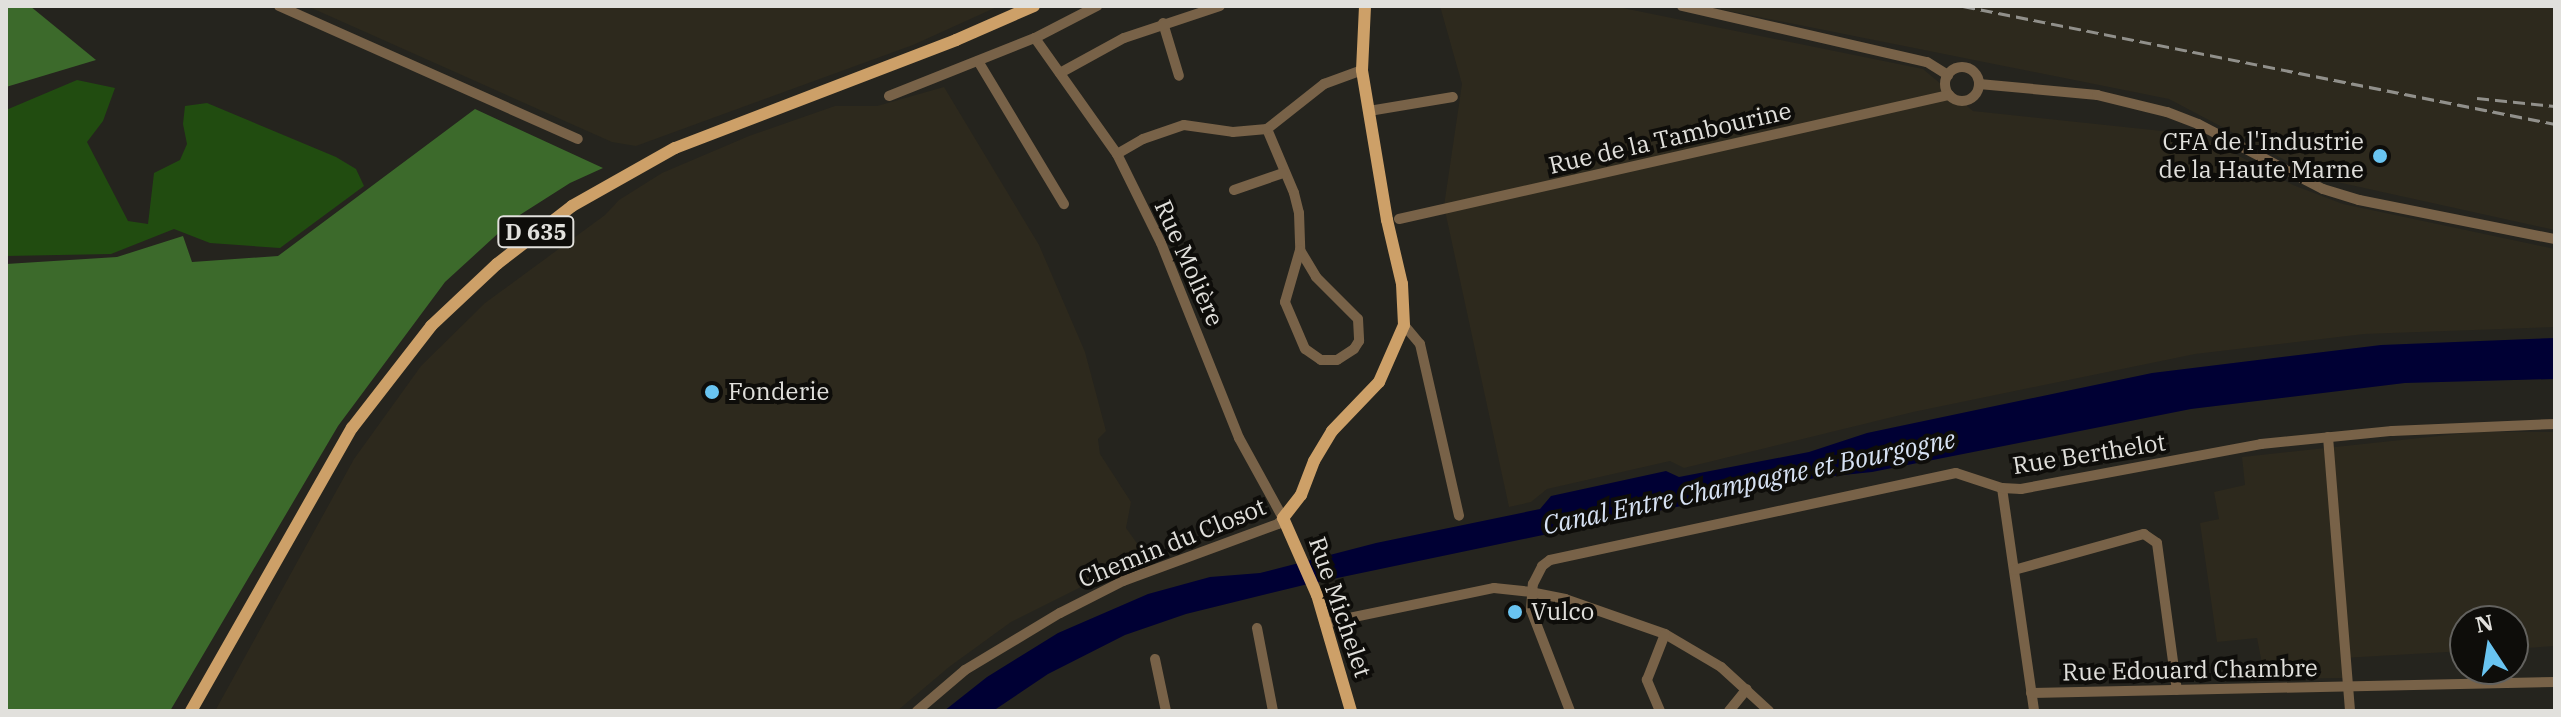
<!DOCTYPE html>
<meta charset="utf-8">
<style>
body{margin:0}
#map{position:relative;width:2561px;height:717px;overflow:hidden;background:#25241e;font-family:"IBM Plex Serif",serif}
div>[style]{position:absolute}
.built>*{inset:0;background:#2d291d}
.green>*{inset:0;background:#214c10}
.forest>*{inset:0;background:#3c6a2b}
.water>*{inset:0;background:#000034}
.minor>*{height:10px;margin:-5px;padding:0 5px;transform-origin:5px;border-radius:5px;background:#786248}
.minor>.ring{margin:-5px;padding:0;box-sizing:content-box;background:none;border:10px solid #786248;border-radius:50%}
.major>*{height:12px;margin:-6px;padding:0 6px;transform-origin:6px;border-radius:6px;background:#cda068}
.rail>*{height:3px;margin-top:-1.5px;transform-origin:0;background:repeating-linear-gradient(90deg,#91908b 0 12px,transparent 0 18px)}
.dots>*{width:22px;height:22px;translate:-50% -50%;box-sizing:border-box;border:4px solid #0e0d0a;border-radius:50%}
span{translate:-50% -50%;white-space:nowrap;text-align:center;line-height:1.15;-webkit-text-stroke:8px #0e0d0a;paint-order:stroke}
.shield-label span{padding:2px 6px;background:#0e0d0a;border:2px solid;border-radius:6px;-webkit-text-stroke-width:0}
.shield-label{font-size:22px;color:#e1e0dc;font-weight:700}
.street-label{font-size:24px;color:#e1e0dc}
.poi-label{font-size:24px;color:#e1e0dc}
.right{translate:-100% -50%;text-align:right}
.left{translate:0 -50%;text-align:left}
.water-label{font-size:26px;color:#d7e2f4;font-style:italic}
.frame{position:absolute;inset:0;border:8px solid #e1e0dc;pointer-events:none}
.north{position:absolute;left:2449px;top:605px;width:80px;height:80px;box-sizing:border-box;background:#0e0d0a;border:2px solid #62615e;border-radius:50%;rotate:348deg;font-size:22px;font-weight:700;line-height:32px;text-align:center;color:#e1e0dc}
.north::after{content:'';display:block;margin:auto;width:28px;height:36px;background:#69c4f1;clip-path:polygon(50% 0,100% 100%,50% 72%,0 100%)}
</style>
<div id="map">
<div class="built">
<i style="clip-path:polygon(307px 6px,999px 6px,913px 45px,636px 146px,612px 142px)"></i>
<i style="clip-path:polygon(1440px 6px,1613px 6px,1923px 69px,1973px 111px,2200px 135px,2293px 185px,2343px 204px,2555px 249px,2555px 327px,2364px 334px,2195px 354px,1913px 412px,1684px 468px,1670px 461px,1547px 489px,1531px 502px,1509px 507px,1444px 206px,1462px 84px)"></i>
<i style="clip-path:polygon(1704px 6px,2555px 6px,2555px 230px,2319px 178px,2169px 99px)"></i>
<i style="clip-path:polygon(944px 87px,1039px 245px,1085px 352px,1106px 431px,1098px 439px,1100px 454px,1131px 502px,1126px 528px,1149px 560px,1089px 583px,1011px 622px,949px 667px,897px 711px,215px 711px,354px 459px,421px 366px,485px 303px,605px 215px,619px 200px,662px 173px,749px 136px,835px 106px,877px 106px)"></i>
<i style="clip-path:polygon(2476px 432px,2555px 432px,2555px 646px,2513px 649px,2513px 621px,2465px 621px,2465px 651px,2343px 658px,2345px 678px,2265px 679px,2257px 638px,2217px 642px,2200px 523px,2219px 519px,2214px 492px,2245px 485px,2242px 457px)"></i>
</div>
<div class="green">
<i style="clip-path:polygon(77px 80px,115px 88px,103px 121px,87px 142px,128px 221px,148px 224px,154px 173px,180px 160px,187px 144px,183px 124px,185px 106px,207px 103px,336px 157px,356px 169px,364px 186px,280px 248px,210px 243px,174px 229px,111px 254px,6px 256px,6px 110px)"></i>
</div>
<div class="forest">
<i style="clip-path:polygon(6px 6px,30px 6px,96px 60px,6px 87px)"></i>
<i style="clip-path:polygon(475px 109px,603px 168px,570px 183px,515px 218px,445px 282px,338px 426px,170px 711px,6px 711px,6px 264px,117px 257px,183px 236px,192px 262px,278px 256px)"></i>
</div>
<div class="water">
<i style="clip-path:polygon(2555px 338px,2555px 379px,2405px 383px,2191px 409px,1872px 472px,1815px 478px,1304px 585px,1186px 614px,1125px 635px,1048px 674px,993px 711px,944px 711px,987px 677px,1058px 633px,1148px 594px,1210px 577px,1260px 573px,1376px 543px,1540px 509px,1551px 496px,1666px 471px,1679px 477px,1809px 452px,1867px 433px,2152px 373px,2381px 345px)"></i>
</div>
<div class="minor">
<i style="left:279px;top:6px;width:327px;rotate:24deg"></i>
<i style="left:1682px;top:6px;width:251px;rotate:12.9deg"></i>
<i style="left:1927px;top:62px;width:25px;rotate:32deg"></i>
<i style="left:1163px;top:23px;width:55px;rotate:73.2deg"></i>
<i style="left:978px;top:61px;width:167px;rotate:59deg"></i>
<i class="ring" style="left:1945px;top:67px;width:24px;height:24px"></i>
<i style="left:1060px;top:73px;width:73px;rotate:-28.7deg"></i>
<i style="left:1124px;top:38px;width:101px;rotate:-18.4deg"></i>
<i style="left:1979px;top:84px;width:119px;rotate:5.3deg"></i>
<i style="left:2097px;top:95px;width:72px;rotate:13.7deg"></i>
<i style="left:2167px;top:112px;width:33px;rotate:21deg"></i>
<i style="left:2198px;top:124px;width:141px;rotate:27.5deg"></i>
<i style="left:2323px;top:189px;width:38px;rotate:17deg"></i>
<i style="left:2359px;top:200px;width:200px;rotate:11.3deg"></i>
<i style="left:889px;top:96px;width:157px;rotate:-21.7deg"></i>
<i style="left:1035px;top:38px;width:70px;rotate:-27.3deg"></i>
<i style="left:1369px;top:111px;width:85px;rotate:-9.5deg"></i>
<i style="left:1267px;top:129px;width:69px;rotate:67.1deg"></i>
<i style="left:1294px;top:193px;width:21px;rotate:76deg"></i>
<i style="left:1299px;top:213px;width:37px;rotate:88deg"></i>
<i style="left:1300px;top:250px;width:31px;rotate:59deg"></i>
<i style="left:1316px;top:277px;width:59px;rotate:45deg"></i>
<i style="left:1358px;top:319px;width:22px;rotate:87deg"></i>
<i style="left:1359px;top:341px;width:9px;rotate:122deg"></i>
<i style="left:1354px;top:349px;width:20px;rotate:147deg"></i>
<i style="left:1337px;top:360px;width:16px;rotate:180deg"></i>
<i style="left:1321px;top:360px;width:19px;rotate:-145deg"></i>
<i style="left:1305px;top:349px;width:51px;rotate:-113.1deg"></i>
<i style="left:1285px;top:302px;width:54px;rotate:-73.9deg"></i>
<i style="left:1117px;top:154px;width:30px;rotate:-30deg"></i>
<i style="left:1143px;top:139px;width:43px;rotate:-18.9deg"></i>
<i style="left:1184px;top:125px;width:49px;rotate:8.1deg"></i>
<i style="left:1233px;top:132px;width:34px;rotate:-5deg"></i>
<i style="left:1267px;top:129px;width:73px;rotate:-38.3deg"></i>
<i style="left:1324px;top:84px;width:40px;rotate:-20.2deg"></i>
<i style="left:1234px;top:190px;width:52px;rotate:-19.1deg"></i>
<i style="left:1399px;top:219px;width:564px;rotate:-12.71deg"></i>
<i style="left:1404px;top:325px;width:25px;rotate:50deg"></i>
<i style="left:1420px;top:344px;width:176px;rotate:77.2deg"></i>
<i style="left:2328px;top:437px;width:275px;rotate:85.4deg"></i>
<i style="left:2002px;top:488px;width:225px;rotate:81.8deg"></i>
<i style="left:2014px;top:570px;width:135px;rotate:-15.5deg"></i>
<i style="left:2144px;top:534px;width:16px;rotate:35deg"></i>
<i style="left:2157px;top:543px;width:148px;rotate:82.3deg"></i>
<i style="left:1325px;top:623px;width:173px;rotate:-11.7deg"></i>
<i style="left:1494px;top:588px;width:36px;rotate:6deg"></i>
<i style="left:1530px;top:592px;width:36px;rotate:11deg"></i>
<i style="left:1565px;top:599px;width:106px;rotate:19.3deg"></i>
<i style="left:1665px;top:634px;width:65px;rotate:30.5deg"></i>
<i style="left:1721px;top:667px;width:65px;rotate:42.5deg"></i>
<i style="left:1257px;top:628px;width:85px;rotate:79.1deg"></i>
<i style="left:1155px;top:659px;width:53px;rotate:78.1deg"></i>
<i style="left:2031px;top:693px;width:524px;rotate:-1.2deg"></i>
<i style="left:917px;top:711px;width:63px;rotate:-40.5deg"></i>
<i style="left:965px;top:670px;width:111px;rotate:-31deg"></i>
<i style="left:1060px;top:613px;width:71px;rotate:-26.9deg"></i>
<i style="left:1123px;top:581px;width:165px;rotate:-20.2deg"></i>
<i style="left:1278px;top:524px;width:8px;rotate:-50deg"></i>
<i style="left:1283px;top:518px;width:91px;rotate:-118.8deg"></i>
<i style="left:1239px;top:438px;width:210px;rotate:-111.8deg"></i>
<i style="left:1161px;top:243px;width:99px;rotate:-116.3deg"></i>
<i style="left:1117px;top:154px;width:142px;rotate:-125.3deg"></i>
<i style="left:1570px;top:711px;width:108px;rotate:-111.1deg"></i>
<i style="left:1531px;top:610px;width:26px;rotate:-86deg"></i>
<i style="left:1533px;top:584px;width:20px;rotate:-63deg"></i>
<i style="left:1542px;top:566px;width:10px;rotate:-37deg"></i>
<i style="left:1550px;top:560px;width:415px;rotate:-12.1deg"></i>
<i style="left:1956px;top:473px;width:48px;rotate:18.1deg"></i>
<i style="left:2002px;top:488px;width:19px;rotate:3deg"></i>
<i style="left:2021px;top:489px;width:244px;rotate:-10.6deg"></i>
<i style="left:2261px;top:444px;width:132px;rotate:-5.7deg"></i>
<i style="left:2392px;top:431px;width:163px;rotate:-2.5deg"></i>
<i style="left:1660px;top:711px;width:34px;rotate:-113deg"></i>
<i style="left:1647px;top:680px;width:49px;rotate:-68.6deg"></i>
<i style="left:1729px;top:711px;width:28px;rotate:-51deg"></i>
</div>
<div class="major">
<i style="left:191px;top:711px;width:326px;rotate:-60.4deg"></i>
<i style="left:352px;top:428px;width:129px;rotate:-52.2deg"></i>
<i style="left:431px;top:326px;width:91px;rotate:-43.2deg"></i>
<i style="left:497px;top:264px;width:95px;rotate:-37.7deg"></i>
<i style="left:572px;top:206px;width:118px;rotate:-29.4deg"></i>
<i style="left:675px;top:148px;width:301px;rotate:-21deg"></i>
<i style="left:956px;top:40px;width:85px;rotate:-23.6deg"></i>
<i style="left:1351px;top:711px;width:121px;rotate:-106.3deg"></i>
<i style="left:1317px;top:595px;width:84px;rotate:-113.8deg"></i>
<i style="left:1283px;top:518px;width:29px;rotate:-52deg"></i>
<i style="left:1301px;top:495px;width:36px;rotate:-69deg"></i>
<i style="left:1314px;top:461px;width:35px;rotate:-59deg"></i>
<i style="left:1332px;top:431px;width:68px;rotate:-46.2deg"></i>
<i style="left:1379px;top:382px;width:62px;rotate:-66.3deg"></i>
<i style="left:1404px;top:325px;width:41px;rotate:-92.8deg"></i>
<i style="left:1402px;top:284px;width:66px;rotate:-103.2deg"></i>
<i style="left:1387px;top:220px;width:152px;rotate:-99.5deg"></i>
<i style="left:1362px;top:70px;width:64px;rotate:-87.3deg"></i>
</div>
<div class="rail">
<i style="left:1963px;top:6px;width:604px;rotate:11.27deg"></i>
<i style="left:2477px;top:98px;width:78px;rotate:5.9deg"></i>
</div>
<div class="dots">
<i style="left:2380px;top:156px;background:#69c4f1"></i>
<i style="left:712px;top:392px;background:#69c4f1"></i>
<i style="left:1515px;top:612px;background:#69c4f1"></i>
</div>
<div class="shield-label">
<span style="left:536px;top:232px">D 635</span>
</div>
<div class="street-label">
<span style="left:1670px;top:138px;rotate:-13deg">Rue de la Tambourine</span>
<span style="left:1189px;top:263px;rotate:66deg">Rue Molière</span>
<span style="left:2089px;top:454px;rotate:-9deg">Rue Berthelot</span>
<span style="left:1172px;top:543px;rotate:-22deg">Chemin du Closot</span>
<span style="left:1340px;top:607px;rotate:71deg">Rue Michelet</span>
<span style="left:2190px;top:670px;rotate:-1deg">Rue Edouard Chambre</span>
</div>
<div class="poi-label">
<span class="right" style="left:2364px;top:156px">CFA de l'Industrie<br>de la Haute Marne</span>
<span class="left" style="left:728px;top:392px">Fonderie</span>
<span class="left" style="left:1531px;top:612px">Vulco</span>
</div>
<div class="water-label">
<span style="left:1749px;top:482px;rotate:-12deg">Canal Entre Champagne et Bourgogne</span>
</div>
<div class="frame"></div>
<div class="north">N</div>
</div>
